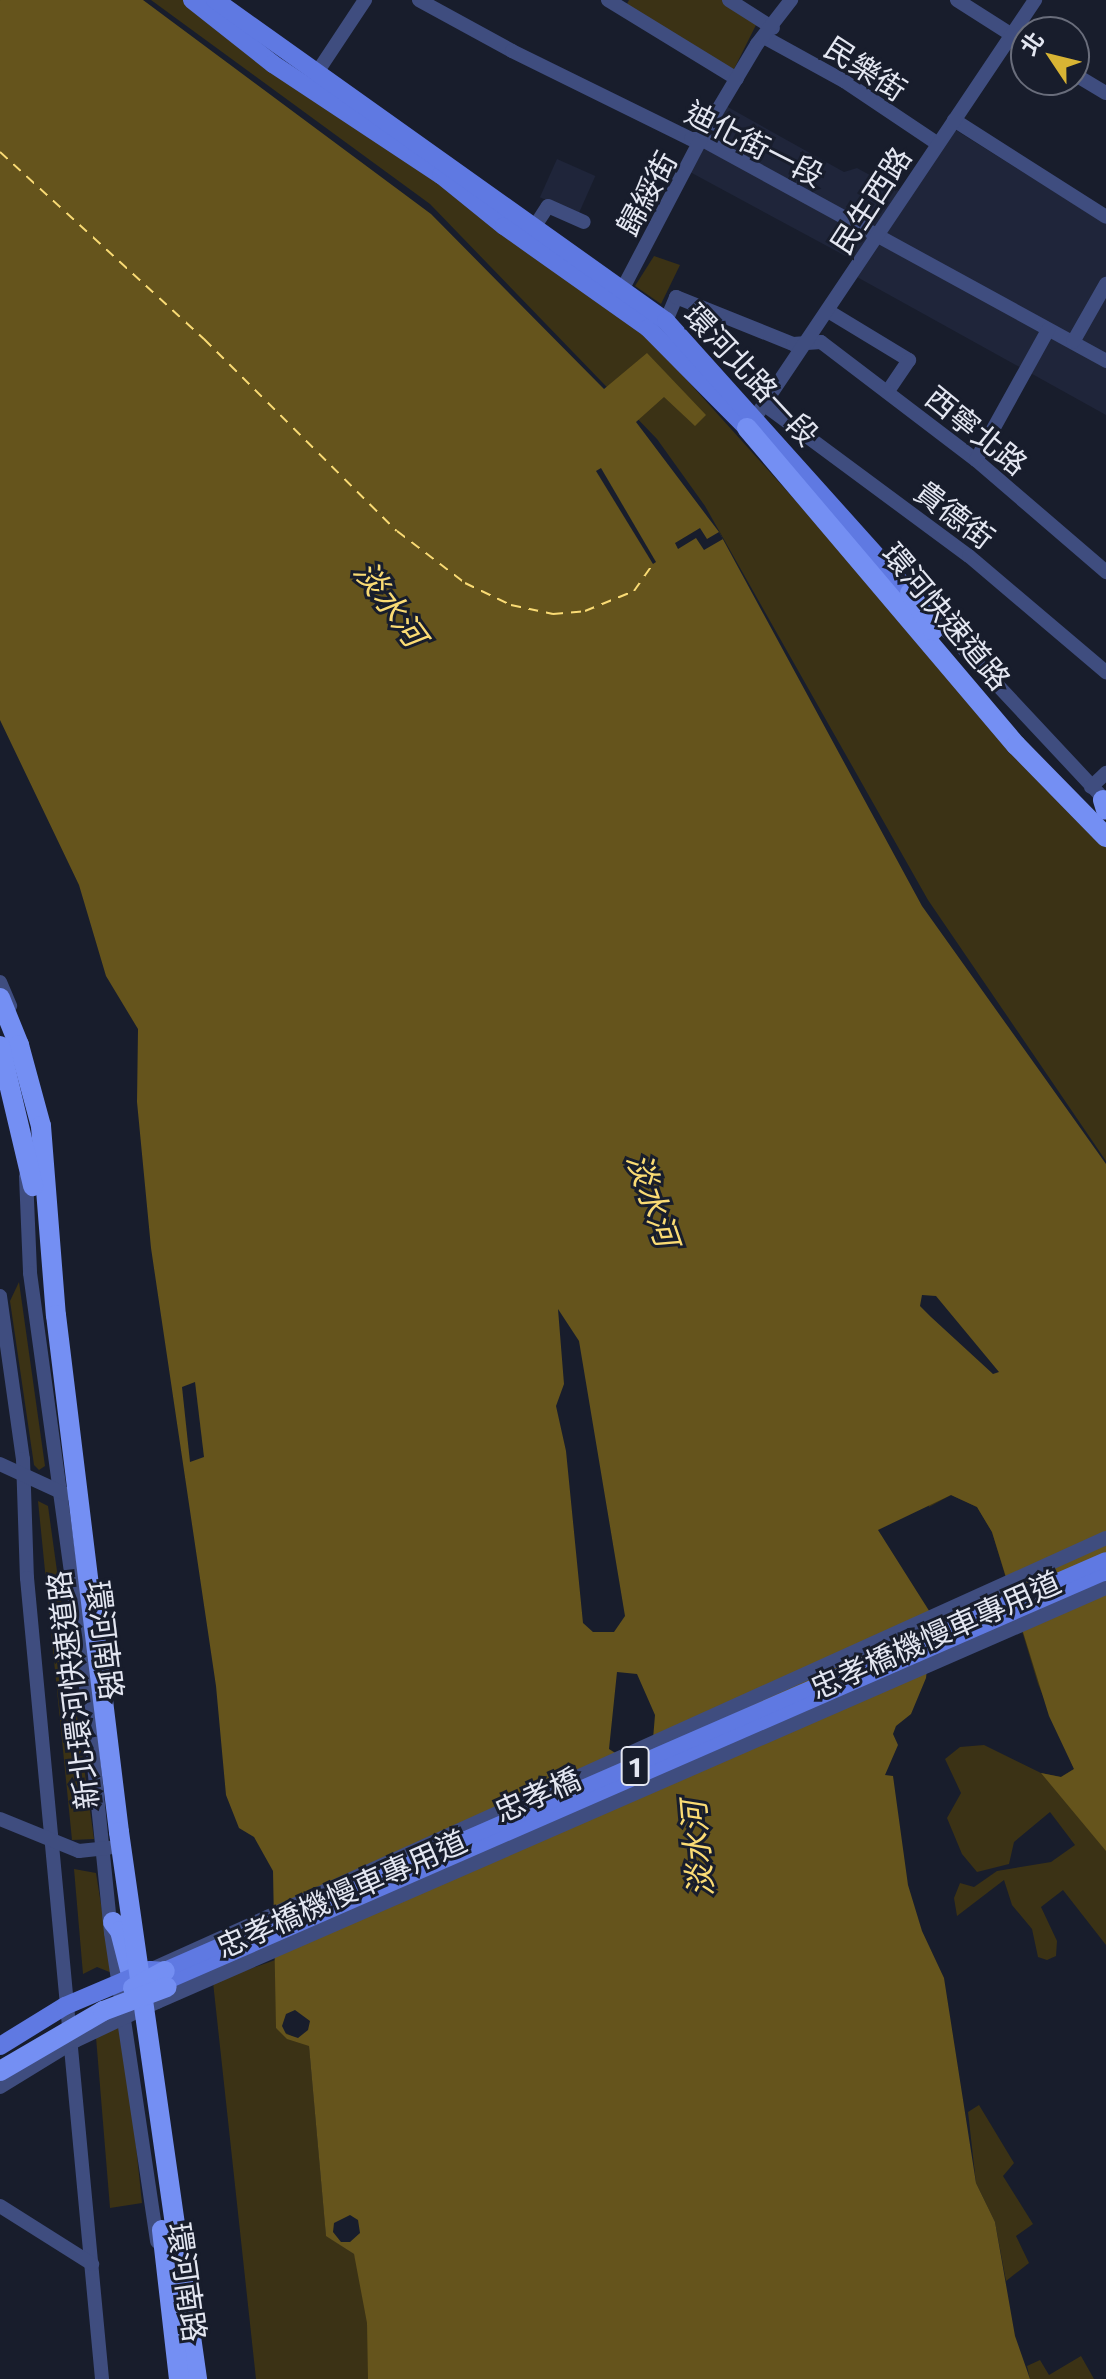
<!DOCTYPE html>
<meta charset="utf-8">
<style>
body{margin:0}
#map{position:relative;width:1106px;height:2379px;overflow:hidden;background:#181d2c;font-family:Commissioner,"Noto Sans TC",sans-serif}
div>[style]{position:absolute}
.built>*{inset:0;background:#1f253a;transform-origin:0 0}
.green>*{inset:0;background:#3b3215}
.water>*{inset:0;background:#65541c}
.pier>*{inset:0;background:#181d2c}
.ferry>*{height:2px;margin-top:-1px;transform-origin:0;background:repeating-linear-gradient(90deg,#fadb74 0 10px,transparent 0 18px)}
.minor>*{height:14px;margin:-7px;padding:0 7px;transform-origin:7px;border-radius:7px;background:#3f4d7f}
.major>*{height:18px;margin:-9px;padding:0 9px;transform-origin:9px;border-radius:9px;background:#5f79e2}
.highway>*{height:20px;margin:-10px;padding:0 10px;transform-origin:10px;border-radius:10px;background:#748ff3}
.minor-bridge>*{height:14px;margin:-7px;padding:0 7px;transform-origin:7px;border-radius:7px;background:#3f4d7f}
.major-bridge>*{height:18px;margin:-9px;padding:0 9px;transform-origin:9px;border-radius:9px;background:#5f79e2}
.highway-bridge>*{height:20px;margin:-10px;padding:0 10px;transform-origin:10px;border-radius:10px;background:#748ff3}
span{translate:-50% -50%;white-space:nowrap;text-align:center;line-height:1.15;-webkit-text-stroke:6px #181d2c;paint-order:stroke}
.shield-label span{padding:2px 6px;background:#181d2c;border:2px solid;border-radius:6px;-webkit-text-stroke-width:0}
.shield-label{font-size:28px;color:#e3e6f1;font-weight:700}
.street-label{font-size:30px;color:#e3e6f1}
.water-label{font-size:32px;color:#fadb74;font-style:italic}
.north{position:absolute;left:1010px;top:16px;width:80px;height:80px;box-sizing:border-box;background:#181d2c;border:2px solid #696d7b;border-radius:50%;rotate:305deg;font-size:22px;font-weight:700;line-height:32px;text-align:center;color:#e3e6f1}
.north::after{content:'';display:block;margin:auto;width:28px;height:36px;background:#d8b434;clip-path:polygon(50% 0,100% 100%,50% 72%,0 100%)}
</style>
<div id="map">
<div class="built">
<i style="clip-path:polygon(726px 106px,844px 172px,857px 168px,910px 197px,954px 129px,1106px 224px,1106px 415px,857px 277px,864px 266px,690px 172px)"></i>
<i style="left:557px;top:159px;width:42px;height:42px;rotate:24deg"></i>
</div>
<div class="green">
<i style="clip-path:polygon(151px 0,185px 0,631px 318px,1106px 845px,1106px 1161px,928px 900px,705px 506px,657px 439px,430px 204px)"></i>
<i style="clip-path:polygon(629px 0,722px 0,757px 23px,733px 71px,626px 6px)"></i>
<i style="clip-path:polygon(654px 256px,680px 265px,661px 304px,635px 286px)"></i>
<i style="clip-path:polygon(19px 1282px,45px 1466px,39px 1470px,34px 1465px,10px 1301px)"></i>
<i style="clip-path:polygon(905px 1302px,1106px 1520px,1106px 1945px,1063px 1890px,1041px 1907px,1057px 1941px,1056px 1956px,1047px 1960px,1038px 1957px,1032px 1929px,1012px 1905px,1004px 1880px,957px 1916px,954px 1898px,960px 1883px,974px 1887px,997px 1871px,1051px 1862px,1075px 1845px,1050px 1812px,1014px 1842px,1009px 1864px,977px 1872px,962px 1854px,947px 1818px,961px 1793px,945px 1759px,960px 1747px,984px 1745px,1041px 1773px,1061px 1777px,1074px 1769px,1038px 1684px,992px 1532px,977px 1507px,951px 1495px,929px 1507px)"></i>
<i style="clip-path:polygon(38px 1501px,48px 1506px,94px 1839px,72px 1840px)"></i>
<i style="clip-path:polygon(74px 1869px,96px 1873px,112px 1973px,97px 1967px,83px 1974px)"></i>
<i style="clip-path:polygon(278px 1959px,276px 2028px,309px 2045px,326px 2235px,354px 2254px,365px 2288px,371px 2379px,256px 2379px,213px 1982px)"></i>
<i style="clip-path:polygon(123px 2021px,142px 2203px,110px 2208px,96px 2037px)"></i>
<i style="clip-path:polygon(979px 2105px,1014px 2163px,1003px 2176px,1033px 2224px,1016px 2236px,1029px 2263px,1006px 2281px,995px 2222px,976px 2183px,968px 2112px)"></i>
<i style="clip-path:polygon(1081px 2356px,1094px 2379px,1030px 2379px,1027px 2366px,1040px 2360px,1049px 2375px)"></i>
</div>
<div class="water">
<i style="clip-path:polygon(evenodd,0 0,143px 0,431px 214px,604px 389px,647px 353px,706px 415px,695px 426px,664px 397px,636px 422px,719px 532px,922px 906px,1106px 1164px,1106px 1851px,1041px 1773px,1061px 1777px,1074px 1769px,1049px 1716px,992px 1532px,977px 1507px,951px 1495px,878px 1530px,933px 1617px,926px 1678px,911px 1714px,896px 1726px,893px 1734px,898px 1745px,885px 1775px,893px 1776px,908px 1885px,922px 1931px,944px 1978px,976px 2183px,995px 2222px,1015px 2336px,1030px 2379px,368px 2379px,367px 2323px,354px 2254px,326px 2236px,309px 2046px,287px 2039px,276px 2028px,273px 1871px,254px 1837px,239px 1828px,226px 1795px,216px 1686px,151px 1248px,137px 1102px,138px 1029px,106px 976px,79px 885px,0 720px,0 0,922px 1295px,936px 1296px,999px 1372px,993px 1374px,931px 1317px,920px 1306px,922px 1295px,0 0,558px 1309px,579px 1341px,625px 1616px,614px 1632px,593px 1632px,583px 1623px,566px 1451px,556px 1406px,564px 1384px,558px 1309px,0 0,617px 1672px,637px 1674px,655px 1715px,650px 1775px,609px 1749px,617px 1672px,0 0,295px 2010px,310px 2021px,308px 2030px,298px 2038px,286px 2034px,282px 2026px,286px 2014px,295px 2010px,0 0,350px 2215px,358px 2220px,360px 2233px,350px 2242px,341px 2242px,333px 2232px,334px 2223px,350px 2215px)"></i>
</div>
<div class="pier">
<i style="clip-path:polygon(601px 468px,656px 562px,653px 564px,596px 471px)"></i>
<i style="clip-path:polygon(700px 528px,707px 539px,719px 532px,723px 539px,704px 550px,696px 538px,678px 549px,675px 543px)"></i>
<i style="clip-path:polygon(195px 1382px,204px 1457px,190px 1462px,182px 1387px)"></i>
</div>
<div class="ferry">
<i style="left:0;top:152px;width:277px;rotate:42.5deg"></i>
<i style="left:204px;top:339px;width:272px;rotate:44.9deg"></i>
<i style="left:397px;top:531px;width:86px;rotate:37.4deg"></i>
<i style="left:465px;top:583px;width:51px;rotate:25.6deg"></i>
<i style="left:511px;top:605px;width:43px;rotate:12.1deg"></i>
<i style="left:553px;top:614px;width:32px;rotate:-5deg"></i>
<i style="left:585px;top:611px;width:53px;rotate:-22.2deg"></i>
<i style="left:634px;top:591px;width:33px;rotate:-55deg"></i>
</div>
<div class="minor">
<i style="left:419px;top:0;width:106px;rotate:28.7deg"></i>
<i style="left:512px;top:51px;width:199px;rotate:26.2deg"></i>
<i style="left:691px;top:139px;width:10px"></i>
<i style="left:701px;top:139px;width:462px;rotate:28.7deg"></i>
<i style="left:608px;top:0;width:151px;rotate:31.5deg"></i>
<i style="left:729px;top:0;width:52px;rotate:32.5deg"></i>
<i style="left:957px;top:0;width:82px;rotate:32.5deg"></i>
<i style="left:764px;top:37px;width:91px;rotate:28.8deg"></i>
<i style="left:844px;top:81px;width:113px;rotate:33.8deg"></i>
<i style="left:316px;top:74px;width:89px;rotate:-56.5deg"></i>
<i style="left:1074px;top:74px;width:37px;rotate:31deg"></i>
<i style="left:954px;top:120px;width:180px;rotate:32.5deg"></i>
<i style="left:533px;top:229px;width:27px;rotate:-57deg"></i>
<i style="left:548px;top:206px;width:39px;rotate:24deg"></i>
<i style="left:622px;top:290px;width:177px;rotate:-62.4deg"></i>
<i style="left:704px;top:133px;width:104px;rotate:-59.2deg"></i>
<i style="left:757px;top:44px;width:56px;rotate:-52.3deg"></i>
<i style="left:828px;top:311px;width:95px;rotate:31.2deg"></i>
<i style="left:909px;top:360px;width:37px;rotate:124deg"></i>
<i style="left:666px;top:321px;width:26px;rotate:-67deg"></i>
<i style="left:676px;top:297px;width:126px;rotate:21.9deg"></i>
<i style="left:793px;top:344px;width:28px;rotate:-4deg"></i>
<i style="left:821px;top:342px;width:195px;rotate:37.3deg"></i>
<i style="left:976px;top:460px;width:172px;rotate:40.7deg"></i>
<i style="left:1073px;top:342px;width:67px;rotate:-60.4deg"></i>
<i style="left:766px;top:406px;width:252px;rotate:36.5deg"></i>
<i style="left:969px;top:556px;width:180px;rotate:40.3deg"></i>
<i style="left:750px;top:425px;width:512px;rotate:-56.15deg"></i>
<i style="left:976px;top:460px;width:149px;rotate:-61deg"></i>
<i style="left:929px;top:612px;width:259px;rotate:46.9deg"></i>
<i style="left:1091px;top:787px;width:21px;rotate:-43deg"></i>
<i style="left:0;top:982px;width:26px;rotate:67deg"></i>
<i style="left:26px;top:1176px;width:97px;rotate:87.6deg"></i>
<i style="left:30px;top:1273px;width:398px;rotate:82.2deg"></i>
<i style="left:84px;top:1667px;width:267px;rotate:84.2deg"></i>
<i style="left:111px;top:1933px;width:312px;rotate:81.5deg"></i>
<i style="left:0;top:1296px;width:165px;rotate:82deg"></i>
<i style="left:23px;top:1459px;width:119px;rotate:88.1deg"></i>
<i style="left:27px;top:1578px;width:805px;rotate:84.65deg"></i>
<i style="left:0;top:1464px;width:72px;rotate:24.8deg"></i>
<i style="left:0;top:1819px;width:85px;rotate:22.1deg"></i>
<i style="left:79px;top:1851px;width:30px;rotate:-6deg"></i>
<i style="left:150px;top:1970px;width:1049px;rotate:-24.32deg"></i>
<i style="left:0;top:2206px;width:109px;rotate:32.2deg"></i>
</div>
<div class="major">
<i style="left:192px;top:0;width:103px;rotate:38.3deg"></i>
<i style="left:273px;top:64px;width:201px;rotate:33.5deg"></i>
<i style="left:441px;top:175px;width:81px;rotate:39deg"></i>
<i style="left:504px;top:226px;width:176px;rotate:35.3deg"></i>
<i style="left:648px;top:328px;width:141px;rotate:45.3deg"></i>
<i style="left:215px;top:0;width:554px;rotate:35.44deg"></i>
<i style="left:666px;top:321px;width:365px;rotate:48.1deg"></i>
<i style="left:150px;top:1970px;width:15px;rotate:4deg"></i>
<i style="left:165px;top:1971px;width:1026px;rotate:-23.54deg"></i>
<i style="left:167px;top:1987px;width:1025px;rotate:-23.59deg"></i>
</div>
<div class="highway">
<i style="left:747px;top:428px;width:416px;rotate:49.7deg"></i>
<i style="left:1016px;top:745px;width:129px;rotate:45.6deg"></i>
<i style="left:910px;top:593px;width:44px;rotate:58.1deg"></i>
<i style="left:1103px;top:800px;width:10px;rotate:73deg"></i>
<i style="left:113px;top:1922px;width:11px;rotate:52deg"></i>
<i style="left:120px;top:1931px;width:65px;rotate:75.7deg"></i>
</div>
<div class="minor-bridge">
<i style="left:0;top:2087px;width:88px;rotate:-31.5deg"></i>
<i style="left:75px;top:2041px;width:91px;rotate:-25.4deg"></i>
<i style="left:157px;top:2002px;width:1035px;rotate:-23.57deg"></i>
</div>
<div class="major-bridge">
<i style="left:0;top:2046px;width:76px;rotate:-31.6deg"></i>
<i style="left:65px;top:2006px;width:92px;rotate:-23deg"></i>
</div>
<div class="highway-bridge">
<i style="left:0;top:998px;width:51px;rotate:68deg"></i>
<i style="left:19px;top:1045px;width:84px;rotate:74.8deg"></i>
<i style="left:41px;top:1126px;width:190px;rotate:85.5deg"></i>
<i style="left:56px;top:1315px;width:521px;rotate:83.05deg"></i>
<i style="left:119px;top:1832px;width:553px;rotate:81.88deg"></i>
<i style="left:0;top:1046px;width:144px;rotate:76.7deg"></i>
<i style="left:133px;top:1988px;width:36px;rotate:-28deg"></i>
<i style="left:0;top:2071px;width:119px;rotate:-30.2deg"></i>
<i style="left:103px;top:2011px;width:68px;rotate:-20.6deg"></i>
<i style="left:162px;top:2230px;width:150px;rotate:83.5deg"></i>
</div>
<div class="shield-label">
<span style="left:635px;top:1766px">1</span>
</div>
<div class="street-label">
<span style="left:866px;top:68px;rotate:33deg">民樂街</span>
<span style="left:755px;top:143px;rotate:27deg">迪化街一段</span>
<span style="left:646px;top:193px;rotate:-61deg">歸綏街</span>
<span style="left:870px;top:200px;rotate:-57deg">民生西路</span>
<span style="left:752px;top:374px;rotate:47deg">環河北路一段</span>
<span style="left:977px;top:430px;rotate:39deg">西寧北路</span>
<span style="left:955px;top:514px;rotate:37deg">貴德街</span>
<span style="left:947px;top:616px;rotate:50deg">環河快速道路</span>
<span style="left:935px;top:1634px;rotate:-24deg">忠孝橋機慢車專用道</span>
<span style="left:106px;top:1640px;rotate:83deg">環河南路</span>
<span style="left:72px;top:1690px;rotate:-97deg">新北環河快速道路</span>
<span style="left:537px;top:1794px;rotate:-24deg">忠孝橋</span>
<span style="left:341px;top:1893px;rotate:-24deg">忠孝橋機慢車專用道</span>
<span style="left:188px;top:2282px;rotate:82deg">環河南路</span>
</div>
<div class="water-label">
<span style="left:391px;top:603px;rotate:54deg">淡水河</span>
<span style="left:654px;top:1199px;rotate:71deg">淡水河</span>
<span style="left:696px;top:1849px;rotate:-95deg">淡水河</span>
</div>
<div class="north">北</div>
</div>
